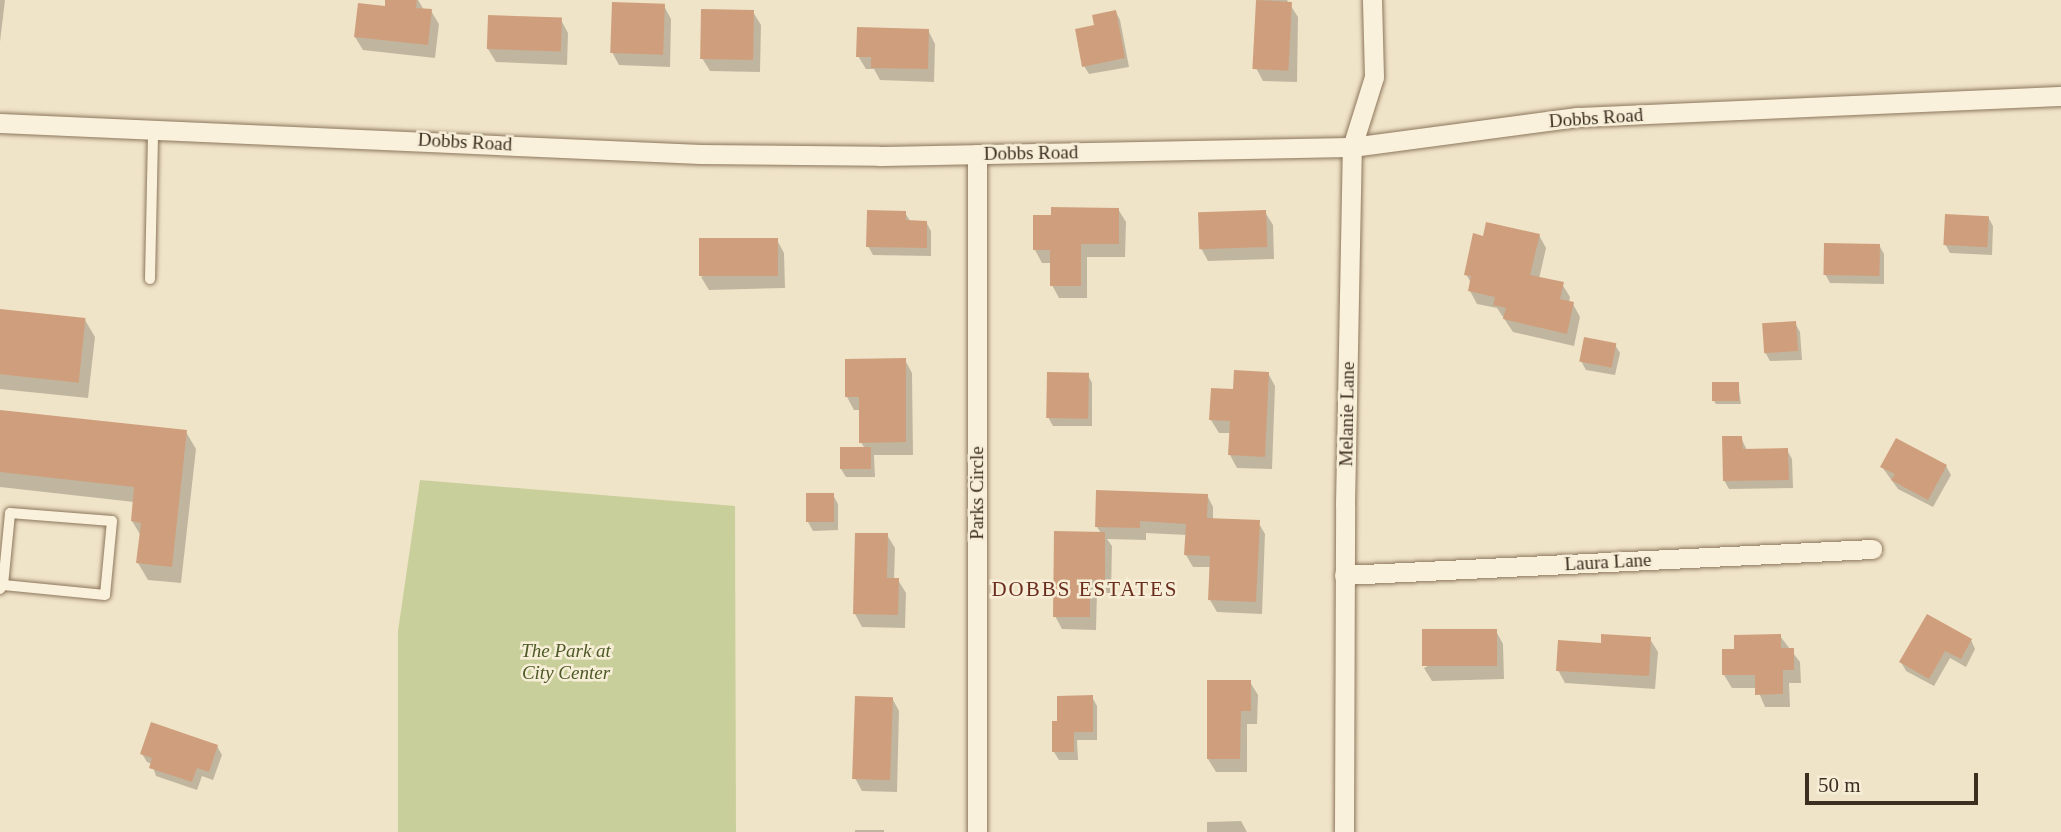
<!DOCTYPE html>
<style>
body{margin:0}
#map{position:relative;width:2061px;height:832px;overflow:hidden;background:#f0e4c8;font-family:Georgia,serif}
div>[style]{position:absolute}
.green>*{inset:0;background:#c9cf9b}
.shadow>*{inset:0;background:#0003;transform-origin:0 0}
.building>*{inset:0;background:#cf9f7d;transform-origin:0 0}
.roads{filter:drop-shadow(0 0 2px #8d765c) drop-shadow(0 0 2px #8d765c)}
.lane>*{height:10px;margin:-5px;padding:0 5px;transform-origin:5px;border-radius:5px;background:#faf1dc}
.street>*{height:19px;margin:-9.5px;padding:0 9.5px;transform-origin:9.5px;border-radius:9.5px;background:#faf1dc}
span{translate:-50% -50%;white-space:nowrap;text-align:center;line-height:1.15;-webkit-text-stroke:5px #f7eed8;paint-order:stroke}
.street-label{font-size:19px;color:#3d2e20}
.park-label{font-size:19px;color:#4d5a26;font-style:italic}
.neighbourhood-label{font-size:21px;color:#6b2e1e;letter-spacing:2px}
.scale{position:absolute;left:1805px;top:773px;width:173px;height:32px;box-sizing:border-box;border:4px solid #3d2e20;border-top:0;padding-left:9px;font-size:21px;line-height:24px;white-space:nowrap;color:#3d2e20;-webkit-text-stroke:5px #f7eed8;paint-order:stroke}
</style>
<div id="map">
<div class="green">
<i style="clip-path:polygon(420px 480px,735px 506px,736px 832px,398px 832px,398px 631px)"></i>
</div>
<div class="shadow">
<i style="clip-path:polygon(0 0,5px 0,0 42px)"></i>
<i style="clip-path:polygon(387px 0,418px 0,424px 10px,431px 11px,439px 24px,435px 58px,363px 50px,355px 37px,386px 8px)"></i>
<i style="clip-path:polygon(1257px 0,1287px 0,1298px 17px,1297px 82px,1263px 81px,1256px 68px)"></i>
<i style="clip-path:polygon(664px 6px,671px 19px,670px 67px,619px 65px,612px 52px)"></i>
<i style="clip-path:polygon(753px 12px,761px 25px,760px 72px,710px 71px,702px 58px)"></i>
<i style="clip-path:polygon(1116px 12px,1120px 20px,1129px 67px,1089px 74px,1084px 66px,1096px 27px)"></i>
<i style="clip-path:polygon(561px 20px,568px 33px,567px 65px,496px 62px,488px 49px)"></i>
<i style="clip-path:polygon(928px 30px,935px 44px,934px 82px,880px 80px,874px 69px,866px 69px,858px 56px)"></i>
<i style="clip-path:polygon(1118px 209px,1126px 222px,1125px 257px,1087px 257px,1087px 298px,1059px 298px,1052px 285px,1052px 263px,1042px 263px,1035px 250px,1035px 217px)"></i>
<i style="clip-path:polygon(1265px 212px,1273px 225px,1274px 259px,1208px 261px,1201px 248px)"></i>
<i style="clip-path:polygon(905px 213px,911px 222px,926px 222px,931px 231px,931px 256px,873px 255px,868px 246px)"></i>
<i style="clip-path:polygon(1988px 217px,1993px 226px,1992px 255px,1950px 253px,1945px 244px)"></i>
<i style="clip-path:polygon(1539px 235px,1546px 248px,1539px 279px,1562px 284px,1570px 297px,1569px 303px,1573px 304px,1580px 317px,1574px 346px,1513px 332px,1497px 308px,1477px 304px,1470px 291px,1471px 283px,1466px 274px,1484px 238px)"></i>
<i style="clip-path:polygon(777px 240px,784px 253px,785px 288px,709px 290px,701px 277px)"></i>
<i style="clip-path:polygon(1879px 245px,1884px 254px,1884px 284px,1830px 283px,1825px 274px)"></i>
<i style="clip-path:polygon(0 310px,85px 320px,95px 337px,88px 398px,0 389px)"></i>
<i style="clip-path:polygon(1795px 323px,1800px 332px,1802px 360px,1770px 361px,1765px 352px)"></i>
<i style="clip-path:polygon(1615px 345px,1620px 353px,1615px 375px,1586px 370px,1581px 361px)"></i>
<i style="clip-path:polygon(905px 360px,912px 373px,913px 455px,874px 455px,875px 477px,846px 477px,841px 469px,865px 449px,861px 442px,861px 410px,854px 410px,847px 397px)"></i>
<i style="clip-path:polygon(1268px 373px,1275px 386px,1272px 469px,1237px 468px,1230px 455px,1231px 433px,1219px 433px,1211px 420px,1234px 391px)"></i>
<i style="clip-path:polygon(1088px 375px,1092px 383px,1092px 426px,1053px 426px,1048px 417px)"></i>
<i style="clip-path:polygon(1738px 383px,1741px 404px,1716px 404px,1714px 401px)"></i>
<i style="clip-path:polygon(0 412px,186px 432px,196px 449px,181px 583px,148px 580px,138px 563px,141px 536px,132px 521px,134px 502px,0 487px)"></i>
<i style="clip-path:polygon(1741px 438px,1747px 450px,1787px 450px,1792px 459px,1793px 488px,1729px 489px,1724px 480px)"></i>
<i style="clip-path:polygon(1946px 466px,1951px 475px,1933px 507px,1898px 489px,1882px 467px)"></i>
<i style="clip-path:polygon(833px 495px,838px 504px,838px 530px,813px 531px,808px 522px)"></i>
<i style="clip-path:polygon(1207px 495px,1213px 507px,1213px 520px,1258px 522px,1265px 534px,1262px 614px,1217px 612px,1210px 600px,1211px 567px,1193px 567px,1186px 555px,1187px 535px,1146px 533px,1146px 540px,1107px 539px,1112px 546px,1111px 593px,1097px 593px,1096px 630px,1062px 629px,1055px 616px,1101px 533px,1097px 527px)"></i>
<i style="clip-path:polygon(887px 535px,895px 548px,894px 580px,898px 580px,906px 593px,905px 628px,862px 627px,855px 614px)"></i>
<i style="clip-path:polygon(1496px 631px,1503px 644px,1504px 679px,1432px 681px,1424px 668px)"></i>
<i style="clip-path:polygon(1780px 636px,1800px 662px,1801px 683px,1789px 683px,1790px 707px,1765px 707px,1757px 688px,1732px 688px,1724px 675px,1736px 650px)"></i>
<i style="clip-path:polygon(1650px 639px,1658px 652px,1655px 689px,1565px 683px,1558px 670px)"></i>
<i style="clip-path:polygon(1971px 640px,1975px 649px,1966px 667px,1950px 658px,1934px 686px,1906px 671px,1901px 662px)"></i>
<i style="clip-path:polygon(1250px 682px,1258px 695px,1257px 724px,1247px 724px,1247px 772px,1216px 772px,1208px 759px)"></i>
<i style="clip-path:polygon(1092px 697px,1097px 706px,1097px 740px,1077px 740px,1078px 760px,1059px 760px,1054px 752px,1059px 723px)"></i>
<i style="clip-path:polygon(892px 698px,899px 711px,897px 792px,862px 791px,855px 778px)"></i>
<i style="clip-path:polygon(217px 746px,222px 755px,213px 780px,202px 776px,197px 790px,156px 776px,152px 764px,147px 762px,142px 754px)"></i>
<i style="clip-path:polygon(1241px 821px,1247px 832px,1207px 832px,1207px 822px)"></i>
<i style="left:855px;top:830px;width:29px;height:2px"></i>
</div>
<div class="building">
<i style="clip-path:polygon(385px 0,417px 0,416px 8px,432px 9px,428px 45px,354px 37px,358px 3px,385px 6px)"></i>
<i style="left:1256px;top:0;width:36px;height:69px;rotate:3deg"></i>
<i style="left:612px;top:2px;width:53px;height:51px;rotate:2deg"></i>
<i style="left:701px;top:9px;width:53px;height:50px;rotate:1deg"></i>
<i style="clip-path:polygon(1116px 10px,1125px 58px,1082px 67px,1075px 29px,1094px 25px,1092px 15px)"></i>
<i style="left:488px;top:15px;width:74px;height:34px;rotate:2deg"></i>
<i style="clip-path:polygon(857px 27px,929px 29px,928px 69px,871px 68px,871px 57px,856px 57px)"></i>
<i style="clip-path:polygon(1051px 207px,1119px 208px,1119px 244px,1081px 244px,1081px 286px,1050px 286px,1050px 250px,1033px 250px,1033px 215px,1051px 215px)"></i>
<i style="clip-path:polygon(867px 210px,906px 211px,906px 220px,927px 221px,927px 248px,866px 247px)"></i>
<i style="left:1266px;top:210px;width:37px;height:68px;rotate:88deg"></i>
<i style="left:1945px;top:214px;width:44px;height:31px;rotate:3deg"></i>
<i style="clip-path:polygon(1486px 222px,1540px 234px,1530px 275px,1564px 282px,1560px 299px,1574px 302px,1567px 334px,1503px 319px,1506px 308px,1493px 305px,1495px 297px,1468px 291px,1471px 276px,1464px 275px,1473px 233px,1483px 236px)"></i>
<i style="left:778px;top:238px;width:38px;height:79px;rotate:90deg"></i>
<i style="left:1824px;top:243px;width:56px;height:32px;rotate:1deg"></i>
<i style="left:0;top:309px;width:86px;height:65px;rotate:6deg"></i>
<i style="left:1796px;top:321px;width:30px;height:34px;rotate:86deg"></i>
<i style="left:1584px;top:337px;width:33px;height:25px;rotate:11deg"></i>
<i style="clip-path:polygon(906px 358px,906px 442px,859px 443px,859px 397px,845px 397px,845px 359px)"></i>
<i style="clip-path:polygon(1234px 370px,1269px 372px,1265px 457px,1228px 455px,1230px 421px,1209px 420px,1211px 388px,1233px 389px)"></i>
<i style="left:1047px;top:372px;width:42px;height:46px;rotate:1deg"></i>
<i style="left:1712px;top:382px;width:27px;height:19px"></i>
<i style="clip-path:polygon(0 410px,187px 430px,172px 567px,136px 563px,141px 523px,131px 521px,134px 487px,0 472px)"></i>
<i style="clip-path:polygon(1722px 436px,1742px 436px,1743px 449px,1788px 448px,1789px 480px,1723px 481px)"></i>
<i style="clip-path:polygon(1896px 438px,1947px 465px,1928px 500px,1891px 480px,1895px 474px,1880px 467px)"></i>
<i style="left:840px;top:447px;width:31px;height:22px"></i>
<i style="clip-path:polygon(1096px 490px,1208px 494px,1207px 518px,1260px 520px,1256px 602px,1208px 600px,1210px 556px,1184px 555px,1186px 524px,1140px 521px,1140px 528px,1095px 527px)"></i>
<i style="left:834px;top:493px;width:29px;height:28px;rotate:90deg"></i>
<i style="clip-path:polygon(1054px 531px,1105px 532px,1105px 580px,1090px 580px,1090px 617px,1053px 617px)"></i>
<i style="clip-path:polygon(855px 533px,888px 533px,887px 578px,899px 578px,898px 615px,853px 614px)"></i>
<i style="clip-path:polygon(1927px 614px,1972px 639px,1961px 659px,1945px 651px,1929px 679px,1899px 662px)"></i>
<i style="left:1497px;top:629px;width:37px;height:75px;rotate:90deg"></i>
<i style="clip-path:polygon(1601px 634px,1651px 637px,1649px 676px,1556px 671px,1558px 640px,1601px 643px)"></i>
<i style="clip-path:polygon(1781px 634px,1781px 648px,1794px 648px,1794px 670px,1783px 670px,1783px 694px,1755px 695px,1755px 675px,1722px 675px,1722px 649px,1734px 649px,1734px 635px)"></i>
<i style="clip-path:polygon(1207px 680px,1251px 680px,1251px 711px,1241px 711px,1240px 759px,1207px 759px)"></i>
<i style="clip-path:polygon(1093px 695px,1093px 732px,1074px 732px,1074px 752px,1052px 752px,1052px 721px,1057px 721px,1057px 696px)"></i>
<i style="left:855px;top:696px;width:38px;height:83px;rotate:2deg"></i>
<i style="clip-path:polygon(151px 722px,218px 745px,209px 772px,197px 768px,192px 782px,149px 768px,152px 758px,140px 754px)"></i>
</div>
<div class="roads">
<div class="lane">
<i style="left:150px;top:279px;width:149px;rotate:-88.8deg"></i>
<i style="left:0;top:589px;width:5px;rotate:-53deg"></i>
<i style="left:3px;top:585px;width:72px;rotate:-84.4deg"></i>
<i style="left:10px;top:513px;width:102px;rotate:4.5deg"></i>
<i style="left:112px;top:521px;width:74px;rotate:95.4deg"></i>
<i style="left:105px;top:595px;width:102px;rotate:-174.4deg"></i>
</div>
<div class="street">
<i style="left:0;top:123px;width:701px;rotate:2.54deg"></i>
<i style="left:700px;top:154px;width:179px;rotate:0.6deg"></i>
<i style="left:879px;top:156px;width:473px;rotate:-1.1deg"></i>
<i style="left:1352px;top:147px;width:227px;rotate:-7.6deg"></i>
<i style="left:1577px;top:117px;width:484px;rotate:-2.5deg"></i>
<i style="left:1344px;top:575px;width:529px;rotate:-2.82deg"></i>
<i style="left:977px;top:832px;width:678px;rotate:-90deg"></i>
<i style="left:1344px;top:832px;width:327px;rotate:-89.8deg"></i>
<i style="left:1345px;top:505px;width:358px;rotate:-88.9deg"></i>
<i style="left:1352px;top:147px;width:73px;rotate:-72.6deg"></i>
<i style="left:1374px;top:77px;width:77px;rotate:-91.5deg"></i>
</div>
</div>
<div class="street-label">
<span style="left:1596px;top:118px;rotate:-4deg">Dobbs Road</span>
<span style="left:465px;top:142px;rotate:3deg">Dobbs Road</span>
<span style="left:1031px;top:153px;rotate:-1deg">Dobbs Road</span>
<span style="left:1347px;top:414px;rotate:-89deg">Melanie Lane</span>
<span style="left:977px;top:493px;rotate:-90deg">Parks Circle</span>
<span style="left:1608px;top:562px;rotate:-3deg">Laura Lane</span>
</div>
<div class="park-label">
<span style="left:566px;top:662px">The Park at<br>City Center</span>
</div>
<div class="neighbourhood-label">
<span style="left:1085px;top:589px">DOBBS ESTATES</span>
</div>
<div class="scale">50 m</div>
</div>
